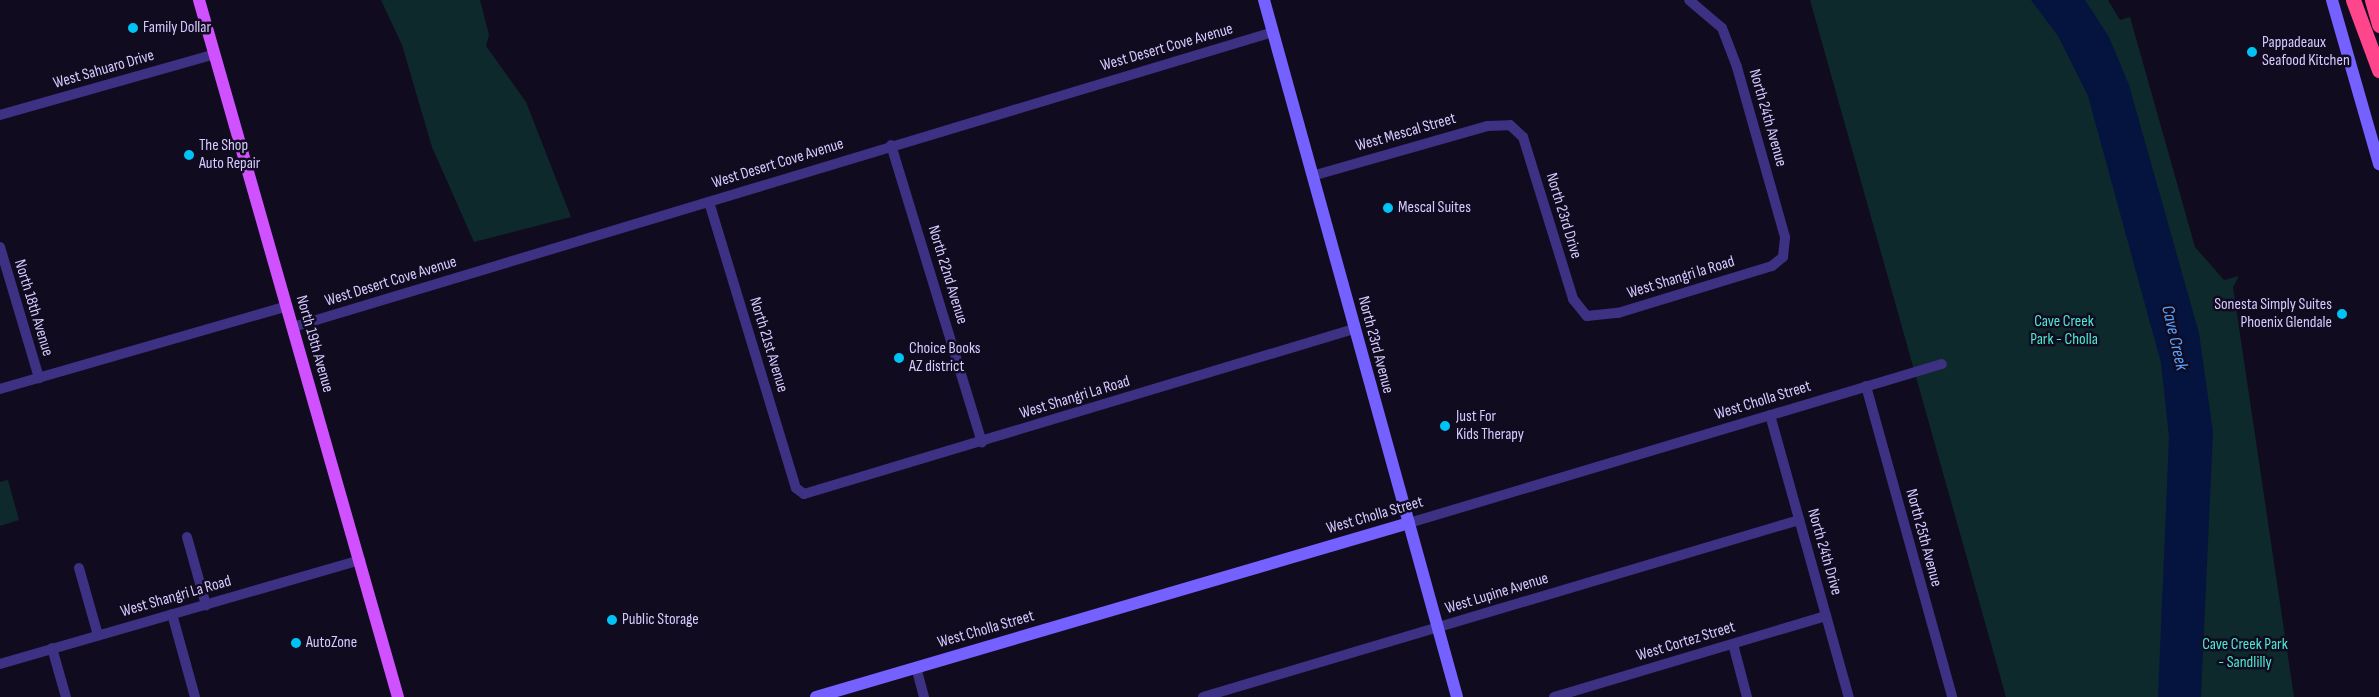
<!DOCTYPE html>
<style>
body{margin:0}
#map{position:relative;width:2379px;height:697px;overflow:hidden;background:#110b20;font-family:"Sofia Sans Condensed",sans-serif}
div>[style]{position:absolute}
.green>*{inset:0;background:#0d292b}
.water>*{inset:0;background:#05143f}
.street>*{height:10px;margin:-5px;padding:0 5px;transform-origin:5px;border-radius:5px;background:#3d3184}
.secondary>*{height:12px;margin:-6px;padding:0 6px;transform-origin:6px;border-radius:6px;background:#7561ff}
.primary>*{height:12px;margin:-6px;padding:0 6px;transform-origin:6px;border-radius:6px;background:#d051ff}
.highway>*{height:15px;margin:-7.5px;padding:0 7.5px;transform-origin:7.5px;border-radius:7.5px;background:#ff458b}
.dots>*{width:14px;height:14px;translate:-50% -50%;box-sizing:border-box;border:2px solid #110b20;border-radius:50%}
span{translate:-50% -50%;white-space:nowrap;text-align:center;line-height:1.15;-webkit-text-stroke:5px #110b20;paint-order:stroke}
.poi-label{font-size:16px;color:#d6caff}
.left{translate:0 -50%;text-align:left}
.right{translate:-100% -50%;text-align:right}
.street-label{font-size:16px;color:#d6caff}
.park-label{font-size:16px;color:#4ce9d2}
.water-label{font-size:18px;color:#58a0ff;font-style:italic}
</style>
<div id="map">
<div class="green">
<i style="clip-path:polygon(381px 0,480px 0,489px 35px,486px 46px,526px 102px,571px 217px,474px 242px,432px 147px,402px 45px)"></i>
<i style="clip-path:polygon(1810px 0,2108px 0,2120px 20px,2130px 17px,2195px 247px,2224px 280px,2239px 276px,2233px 287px,2294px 697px,2006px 697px)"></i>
<i style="clip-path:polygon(8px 480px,19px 520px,0 526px,0 482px)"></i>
</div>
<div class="water">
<i style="clip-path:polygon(2031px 0,2085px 0,2109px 37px,2129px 85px,2199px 333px,2213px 432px,2201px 697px,2158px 697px,2169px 437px,2161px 363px,2088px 96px,2058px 36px)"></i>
</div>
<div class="street">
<i style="left:0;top:115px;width:223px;rotate:-15.8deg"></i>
<i style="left:891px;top:145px;width:311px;rotate:73deg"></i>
<i style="left:1312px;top:176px;width:182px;rotate:-15.9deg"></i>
<i style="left:1487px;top:126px;width:23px;rotate:-2deg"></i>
<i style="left:1510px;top:125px;width:18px;rotate:43deg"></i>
<i style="left:1523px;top:137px;width:170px;rotate:72.8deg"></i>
<i style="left:1573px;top:299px;width:22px;rotate:51deg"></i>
<i style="left:1587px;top:316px;width:31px;rotate:-6deg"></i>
<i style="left:1618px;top:313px;width:161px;rotate:-17deg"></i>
<i style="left:1772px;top:266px;width:14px;rotate:-39deg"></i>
<i style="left:1783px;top:257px;width:20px;rotate:-84deg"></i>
<i style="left:1785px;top:237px;width:177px;rotate:-105.8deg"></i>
<i style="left:1737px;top:67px;width:42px;rotate:-111deg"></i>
<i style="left:1722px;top:28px;width:43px;rotate:-139.7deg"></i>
<i style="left:709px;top:202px;width:299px;rotate:73.1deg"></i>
<i style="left:796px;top:488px;width:10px;rotate:37deg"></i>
<i style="left:804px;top:494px;width:574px;rotate:-16.7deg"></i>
<i style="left:0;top:247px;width:137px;rotate:73.4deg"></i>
<i style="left:293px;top:327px;width:1023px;rotate:-16.75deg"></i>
<i style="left:1866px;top:386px;width:323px;rotate:74.5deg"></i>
<i style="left:0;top:389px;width:299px;rotate:-16.1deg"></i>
<i style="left:1770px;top:415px;width:293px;rotate:74.4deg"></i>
<i style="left:1409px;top:523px;width:556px;rotate:-16.61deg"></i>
<i style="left:187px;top:537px;width:71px;rotate:74.4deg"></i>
<i style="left:79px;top:568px;width:70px;rotate:74.2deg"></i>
<i style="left:172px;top:614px;width:86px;rotate:74.5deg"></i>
<i style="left:1733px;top:644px;width:55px;rotate:75.2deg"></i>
<i style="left:52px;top:648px;width:51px;rotate:74.1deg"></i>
<i style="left:0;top:664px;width:375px;rotate:-16.1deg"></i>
<i style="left:916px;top:667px;width:31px;rotate:75deg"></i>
<i style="left:1203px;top:697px;width:622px;rotate:-16.54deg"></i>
<i style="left:1554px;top:697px;width:284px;rotate:-16.6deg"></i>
</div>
<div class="secondary">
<i style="left:1264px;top:0;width:723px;rotate:74.52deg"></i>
<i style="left:2332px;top:0;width:171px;rotate:74deg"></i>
<i style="left:816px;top:697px;width:618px;rotate:-16.35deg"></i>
</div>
<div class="primary">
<i style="left:199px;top:0;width:725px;rotate:74.07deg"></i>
</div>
<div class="highway">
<i style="left:2353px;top:0;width:75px;rotate:69.6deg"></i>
<i style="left:2372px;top:0;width:26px;rotate:74deg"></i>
</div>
<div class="dots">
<i style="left:133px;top:28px;background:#00c3f5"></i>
<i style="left:2252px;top:52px;background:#00c3f5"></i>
<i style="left:189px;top:155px;background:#00c3f5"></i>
<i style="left:1388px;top:208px;background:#00c3f5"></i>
<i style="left:2342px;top:314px;background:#00c3f5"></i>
<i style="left:899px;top:358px;background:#00c3f5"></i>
<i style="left:1445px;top:426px;background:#00c3f5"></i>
<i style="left:612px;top:620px;background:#00c3f5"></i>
<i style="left:296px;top:643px;background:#00c3f5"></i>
</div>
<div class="poi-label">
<span class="left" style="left:143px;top:28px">Family Dollar</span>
<span class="left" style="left:2262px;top:52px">Pappadeaux<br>Seafood Kitchen</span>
<span class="left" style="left:199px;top:155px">The Shop<br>Auto Repair</span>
<span class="left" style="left:1398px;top:208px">Mescal Suites</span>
<span class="right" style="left:2332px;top:314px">Sonesta Simply Suites<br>Phoenix Glendale</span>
<span class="left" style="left:909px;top:358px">Choice Books<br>AZ district</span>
<span class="left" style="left:1456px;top:426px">Just For<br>Kids Therapy</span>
<span class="left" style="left:622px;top:620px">Public Storage</span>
<span class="left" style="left:306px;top:643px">AutoZone</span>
</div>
<div class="street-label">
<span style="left:1167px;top:48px;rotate:-16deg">West Desert Cove Avenue</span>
<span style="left:104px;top:70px;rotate:-16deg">West Sahuaro Drive</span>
<span style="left:1767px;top:118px;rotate:74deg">North 24th Avenue</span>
<span style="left:1406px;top:133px;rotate:-16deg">West Mescal Street</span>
<span style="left:778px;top:164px;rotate:-17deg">West Desert Cove Avenue</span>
<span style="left:1563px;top:216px;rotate:73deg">North 23rd Drive</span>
<span style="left:947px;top:275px;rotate:73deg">North 22nd Avenue</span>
<span style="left:1681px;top:278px;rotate:-17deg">West Shangri la Road</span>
<span style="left:391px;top:282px;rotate:-17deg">West Desert Cove Avenue</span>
<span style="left:33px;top:308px;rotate:73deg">North 18th Avenue</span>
<span style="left:314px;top:344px;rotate:74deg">North 19th Avenue</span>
<span style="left:768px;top:345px;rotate:73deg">North 21st Avenue</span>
<span style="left:1375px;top:345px;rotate:75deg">North 23rd Avenue</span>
<span style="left:1075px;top:398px;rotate:-17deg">West Shangri La Road</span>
<span style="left:1763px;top:401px;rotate:-17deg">West Cholla Street</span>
<span style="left:1375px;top:516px;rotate:-16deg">West Cholla Street</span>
<span style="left:1923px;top:538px;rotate:75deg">North 25th Avenue</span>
<span style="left:1824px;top:552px;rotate:74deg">North 24th Drive</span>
<span style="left:1497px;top:594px;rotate:-17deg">West Lupine Avenue</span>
<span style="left:176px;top:597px;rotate:-16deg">West Shangri La Road</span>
<span style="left:986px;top:630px;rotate:-16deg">West Cholla Street</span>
<span style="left:1686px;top:642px;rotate:-17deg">West Cortez Street</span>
</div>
<div class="park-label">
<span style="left:2064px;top:331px">Cave Creek<br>Park - Cholla</span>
<span style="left:2245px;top:654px">Cave Creek Park<br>- Sandlilly</span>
</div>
<div class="water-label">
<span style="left:2174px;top:338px;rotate:77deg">Cave Creek</span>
</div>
</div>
